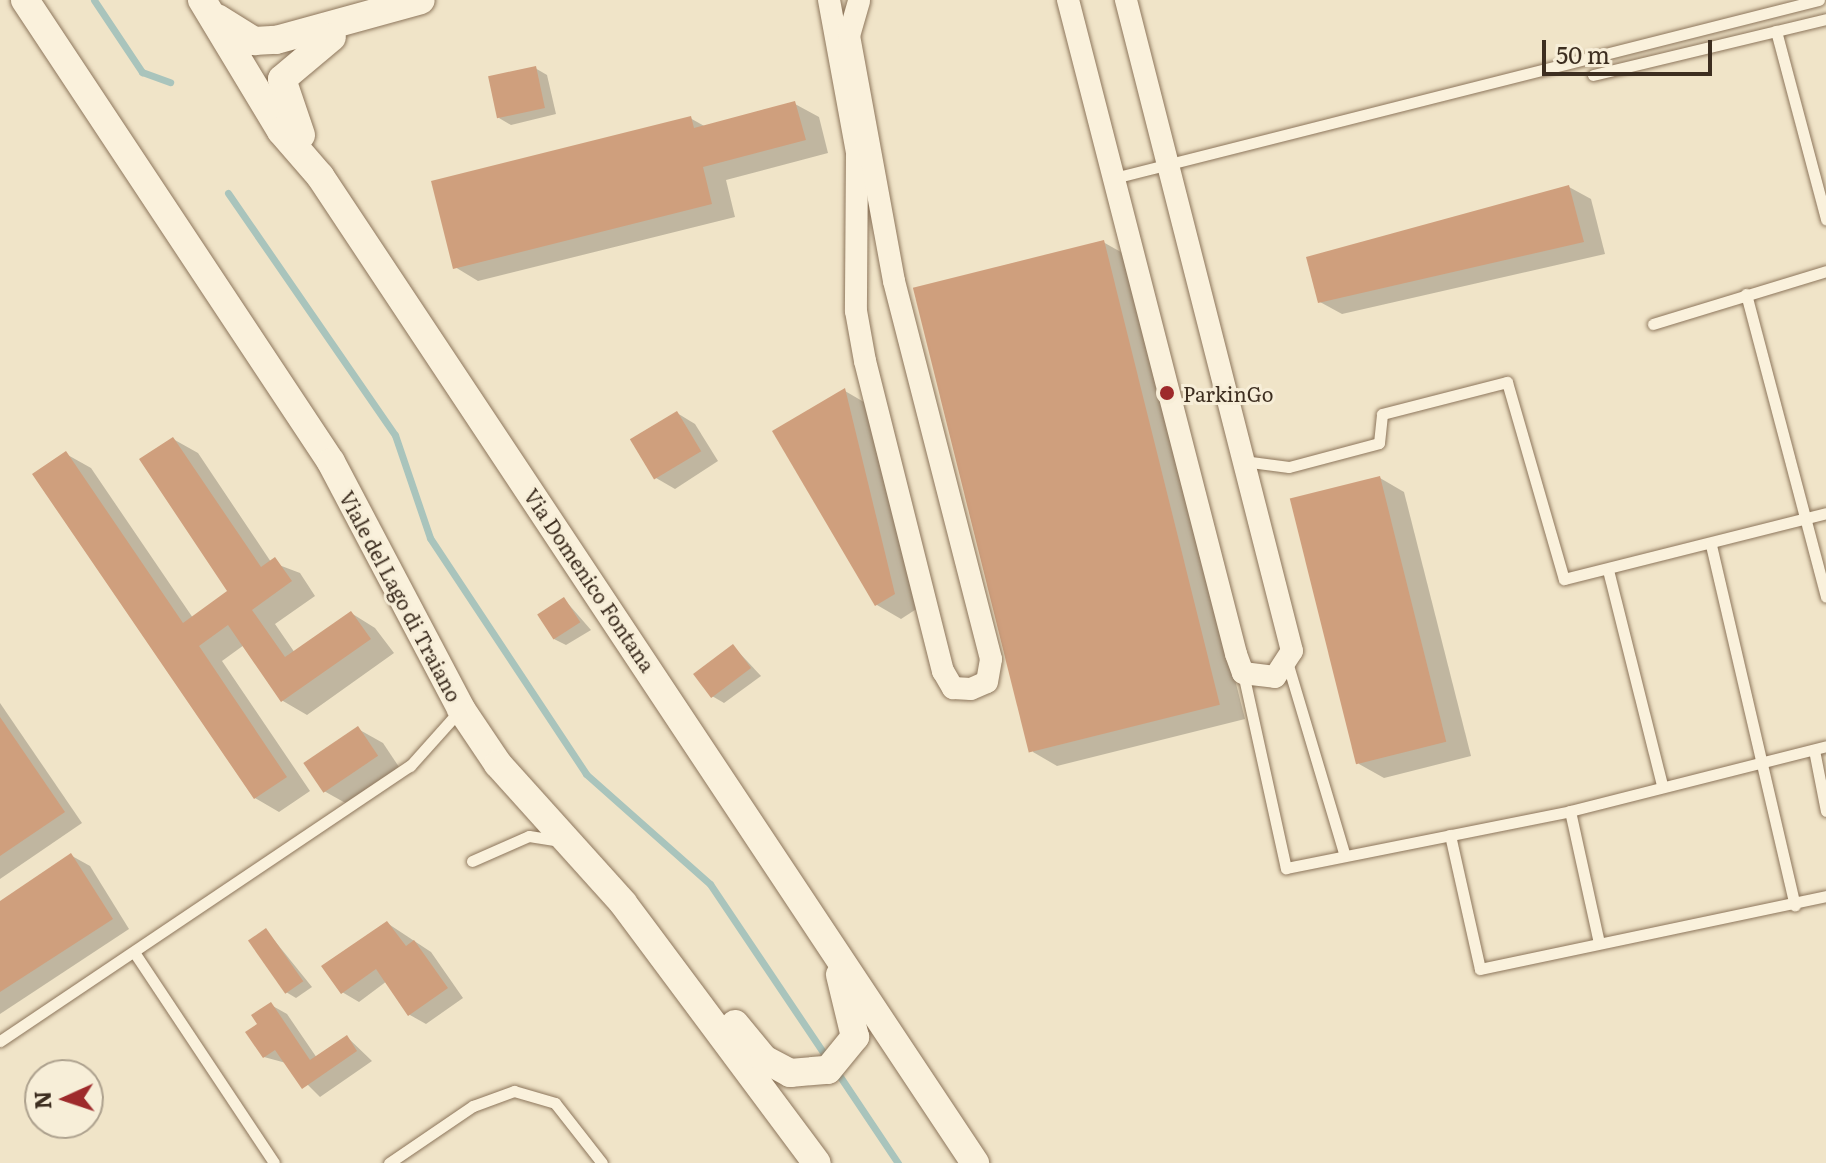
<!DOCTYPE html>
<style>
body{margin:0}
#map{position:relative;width:1826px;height:1163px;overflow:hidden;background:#f0e4c8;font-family:Literata,serif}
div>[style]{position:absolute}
.shadow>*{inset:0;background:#0003}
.stream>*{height:7px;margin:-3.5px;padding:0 3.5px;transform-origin:3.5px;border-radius:3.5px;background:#a9c4bc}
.building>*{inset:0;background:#cf9f7d;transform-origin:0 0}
.roads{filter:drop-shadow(0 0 2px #8d765c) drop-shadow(0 0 2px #8d765c)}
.service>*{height:11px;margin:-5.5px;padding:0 5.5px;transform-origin:5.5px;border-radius:5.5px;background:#faf1dc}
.minor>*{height:22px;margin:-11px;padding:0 11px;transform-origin:11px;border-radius:11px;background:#faf1dc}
.tertiary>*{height:28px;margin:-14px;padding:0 14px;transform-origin:14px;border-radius:14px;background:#faf1dc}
.dots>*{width:22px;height:22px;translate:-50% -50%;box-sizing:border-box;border:4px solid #f7eed8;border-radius:50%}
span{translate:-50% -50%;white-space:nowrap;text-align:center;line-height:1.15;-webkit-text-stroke:6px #f7eed8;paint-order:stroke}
.poi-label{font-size:20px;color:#3d2e20}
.left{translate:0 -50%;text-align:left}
.street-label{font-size:20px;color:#3d2e20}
.north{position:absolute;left:24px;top:1059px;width:80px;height:80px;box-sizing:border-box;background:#f7eed8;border:2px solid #ada18e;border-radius:50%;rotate:267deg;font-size:22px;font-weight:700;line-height:32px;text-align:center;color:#3d2e20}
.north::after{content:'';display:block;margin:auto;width:28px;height:36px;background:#9e2a2b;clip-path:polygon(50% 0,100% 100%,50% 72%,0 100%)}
.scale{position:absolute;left:1542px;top:40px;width:170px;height:36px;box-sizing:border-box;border:4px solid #3d2e20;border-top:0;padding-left:10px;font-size:24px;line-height:28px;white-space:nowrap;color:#3d2e20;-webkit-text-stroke:6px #f7eed8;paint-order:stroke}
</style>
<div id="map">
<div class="shadow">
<i style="clip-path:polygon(535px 68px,547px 75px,556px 114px,511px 125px,499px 118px)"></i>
<i style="clip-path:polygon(795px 104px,819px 117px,828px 153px,726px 180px,735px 217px,478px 281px,455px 267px,690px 118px,706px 127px)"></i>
<i style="clip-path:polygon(1569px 187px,1591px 199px,1605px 254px,1342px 314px,1320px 302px)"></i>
<i style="clip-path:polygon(1103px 242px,1128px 256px,1245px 719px,1057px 766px,1033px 752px)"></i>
<i style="clip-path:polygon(845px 391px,869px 405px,918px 608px,901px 619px,877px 605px,775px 431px)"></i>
<i style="clip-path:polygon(677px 413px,695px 424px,718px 461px,675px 489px,656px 478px)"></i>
<i style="clip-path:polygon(173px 439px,198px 453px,271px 562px,300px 573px,315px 596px,275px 624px,295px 653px,351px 613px,375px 628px,394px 653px,307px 715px,283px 701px,244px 645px,222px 661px,310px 791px,279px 812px,255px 798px,66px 454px,91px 468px,193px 618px,230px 591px)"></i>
<i style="clip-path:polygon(1380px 478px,1404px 492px,1471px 756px,1384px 778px,1359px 764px)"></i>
<i style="clip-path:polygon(564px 599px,591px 630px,566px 645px,554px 639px)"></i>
<i style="clip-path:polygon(733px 646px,761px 676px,724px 703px,712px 696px)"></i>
<i style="clip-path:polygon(0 703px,82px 823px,0 879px)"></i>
<i style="clip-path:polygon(358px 729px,383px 743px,401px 770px,349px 805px,324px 791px)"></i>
<i style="clip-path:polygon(72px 856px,90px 866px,129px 929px,0 1014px,0 904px)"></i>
<i style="clip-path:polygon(387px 923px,431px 952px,463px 998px,426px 1024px,410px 1015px,387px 981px,359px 1002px,342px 992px)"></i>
<i style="clip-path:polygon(266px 930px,312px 987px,296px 998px,286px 992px)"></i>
<i style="clip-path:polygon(271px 1005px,287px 1014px,317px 1058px,347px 1037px,372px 1061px,320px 1097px,286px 1063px,264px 1057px,259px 1024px)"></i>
</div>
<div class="stream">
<i style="left:94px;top:0;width:87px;rotate:56.3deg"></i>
<i style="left:142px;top:72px;width:30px;rotate:20deg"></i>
<i style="left:228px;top:193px;width:294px;rotate:55.4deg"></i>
<i style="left:395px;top:435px;width:109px;rotate:71.2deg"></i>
<i style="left:430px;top:538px;width:283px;rotate:56.5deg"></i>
<i style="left:586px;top:774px;width:166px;rotate:41.6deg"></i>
<i style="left:710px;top:884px;width:210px;rotate:56.1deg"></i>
<i style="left:837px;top:1072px;width:110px;rotate:56.2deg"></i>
</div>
<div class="building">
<i style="left:536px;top:66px;width:43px;height:49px;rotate:78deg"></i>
<i style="clip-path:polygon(795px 101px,806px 140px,703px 167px,712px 204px,453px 269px,431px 181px,691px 116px,694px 128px)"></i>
<i style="clip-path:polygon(1569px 185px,1584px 242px,1318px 303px,1306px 257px)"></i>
<i style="left:1104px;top:240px;width:479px;height:197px;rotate:76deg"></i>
<i style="clip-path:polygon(845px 388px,895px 594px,875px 606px,772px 431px)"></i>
<i style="left:677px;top:411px;width:47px;height:55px;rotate:59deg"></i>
<i style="clip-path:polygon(173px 437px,261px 567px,275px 557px,292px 581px,252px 610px,285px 657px,351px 611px,371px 639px,281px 702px,228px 625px,199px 646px,287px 777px,254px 799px,32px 474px,66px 451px,183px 623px,227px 591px,139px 459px)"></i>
<i style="left:1380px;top:476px;width:274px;height:93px;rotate:76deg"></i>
<i style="left:564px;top:597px;width:30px;height:32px;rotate:57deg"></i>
<i style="left:733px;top:644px;width:30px;height:50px;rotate:53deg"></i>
<i style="clip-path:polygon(0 717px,65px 812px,0 856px)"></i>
<i style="left:358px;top:726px;width:36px;height:66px;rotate:56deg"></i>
<i style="clip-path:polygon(71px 853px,113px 919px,0 992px,0 901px)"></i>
<i style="clip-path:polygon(387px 921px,406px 946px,414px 940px,448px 988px,408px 1016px,376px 969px,341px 994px,321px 966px)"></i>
<i style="left:266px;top:928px;width:65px;height:22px;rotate:55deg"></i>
<i style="clip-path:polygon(271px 1002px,310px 1060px,347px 1035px,357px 1051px,302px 1089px,275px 1050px,263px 1058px,245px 1032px,257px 1024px,251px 1015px)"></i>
</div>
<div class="roads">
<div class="service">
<i style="left:1776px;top:31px;width:195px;rotate:75.1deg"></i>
<i style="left:1593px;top:75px;width:240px;rotate:-13.5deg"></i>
<i style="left:1114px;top:178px;width:727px;rotate:-14.17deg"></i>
<i style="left:1746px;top:294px;width:313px;rotate:75.2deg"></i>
<i style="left:1653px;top:324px;width:181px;rotate:-17deg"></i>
<i style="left:1243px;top:461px;width:46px;rotate:7.4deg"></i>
<i style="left:1289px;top:467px;width:93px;rotate:-14.9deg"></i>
<i style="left:1379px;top:443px;width:29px;rotate:-84deg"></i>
<i style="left:1382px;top:414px;width:129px;rotate:-14.4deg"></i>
<i style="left:1507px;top:382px;width:205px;rotate:73.9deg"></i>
<i style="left:1564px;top:579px;width:270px;rotate:-14.1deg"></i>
<i style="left:1711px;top:545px;width:370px;rotate:76.9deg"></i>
<i style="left:1608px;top:570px;width:222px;rotate:75.9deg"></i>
<i style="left:1288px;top:665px;width:199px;rotate:73.4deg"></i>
<i style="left:1243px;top:673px;width:200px;rotate:77.6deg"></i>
<i style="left:1286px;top:868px;width:290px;rotate:-11.3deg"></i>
<i style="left:1570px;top:811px;width:264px;rotate:-14.2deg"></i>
<i style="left:1814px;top:750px;width:62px;rotate:78.9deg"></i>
<i style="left:1570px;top:811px;width:135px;rotate:77.6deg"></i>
<i style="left:1450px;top:835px;width:137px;rotate:77.4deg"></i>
<i style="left:1480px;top:969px;width:354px;rotate:-11.9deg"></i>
<i style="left:472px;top:861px;width:62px;rotate:-23.7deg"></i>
<i style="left:529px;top:836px;width:32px;rotate:9deg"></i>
<i style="left:134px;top:952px;width:253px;rotate:56.4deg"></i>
<i style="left:0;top:1041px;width:494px;rotate:-33.9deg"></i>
<i style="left:410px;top:766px;width:75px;rotate:-48.2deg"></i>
<i style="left:389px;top:1163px;width:102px;rotate:-34.2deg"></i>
<i style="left:473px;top:1106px;width:44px;rotate:-20.1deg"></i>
<i style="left:514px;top:1091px;width:43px;rotate:16.3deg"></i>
<i style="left:555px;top:1103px;width:76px;rotate:51.9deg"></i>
</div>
<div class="minor">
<i style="left:829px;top:0;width:156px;rotate:79.6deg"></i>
<i style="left:857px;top:153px;width:158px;rotate:90.4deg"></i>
<i style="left:856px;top:311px;width:51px;rotate:79.8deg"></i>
<i style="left:865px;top:361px;width:320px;rotate:75.9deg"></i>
<i style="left:943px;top:671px;width:20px;rotate:60deg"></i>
<i style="left:953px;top:688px;width:18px;rotate:3deg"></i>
<i style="left:971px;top:689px;width:17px;rotate:-24deg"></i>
<i style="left:987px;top:682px;width:23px;rotate:-80deg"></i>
<i style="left:991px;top:659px;width:390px;rotate:-104.4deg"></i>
<i style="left:894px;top:281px;width:249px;rotate:-100.4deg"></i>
<i style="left:849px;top:36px;width:37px;rotate:-74deg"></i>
<i style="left:1068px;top:0;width:675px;rotate:75.59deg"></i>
<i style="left:1236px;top:654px;width:20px;rotate:70deg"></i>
<i style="left:1243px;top:673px;width:32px;rotate:7deg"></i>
<i style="left:1275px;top:677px;width:31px;rotate:-57deg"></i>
<i style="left:1292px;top:651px;width:672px;rotate:-104.31deg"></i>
</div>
<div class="tertiary">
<i style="left:25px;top:0;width:554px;rotate:56.48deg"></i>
<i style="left:331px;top:462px;width:279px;rotate:62.2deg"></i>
<i style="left:461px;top:709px;width:66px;rotate:56.1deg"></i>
<i style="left:498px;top:764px;width:187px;rotate:48deg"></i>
<i style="left:623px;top:903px;width:324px;rotate:53.3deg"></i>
<i style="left:202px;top:0;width:153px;rotate:58.9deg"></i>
<i style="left:281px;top:131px;width:60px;rotate:49.1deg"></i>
<i style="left:320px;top:176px;width:1185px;rotate:56.43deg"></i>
<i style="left:217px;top:18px;width:44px;rotate:31.9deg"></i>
<i style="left:254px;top:41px;width:22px;rotate:-3deg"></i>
<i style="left:276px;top:40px;width:150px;rotate:-15.4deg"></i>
<i style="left:301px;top:135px;width:59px;rotate:-108.7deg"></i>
<i style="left:282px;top:79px;width:65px;rotate:-40deg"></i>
<i style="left:735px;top:1024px;width:45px;rotate:50.4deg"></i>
<i style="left:764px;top:1059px;width:30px;rotate:28deg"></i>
<i style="left:790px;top:1073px;width:38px;rotate:-5deg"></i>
<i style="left:828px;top:1070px;width:43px;rotate:-50.7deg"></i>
<i style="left:855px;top:1037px;width:64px;rotate:-103.6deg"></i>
</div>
</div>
<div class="dots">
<i style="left:1167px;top:393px;background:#9e2a2b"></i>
</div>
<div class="poi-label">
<span class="left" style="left:1183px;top:393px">ParkinGo</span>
</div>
<div class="street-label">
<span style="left:590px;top:580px;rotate:56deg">Via Domenico Fontana</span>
<span style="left:401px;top:596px;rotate:62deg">Viale del Lago di Traiano</span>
</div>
<div class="north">N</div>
<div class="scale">50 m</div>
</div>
